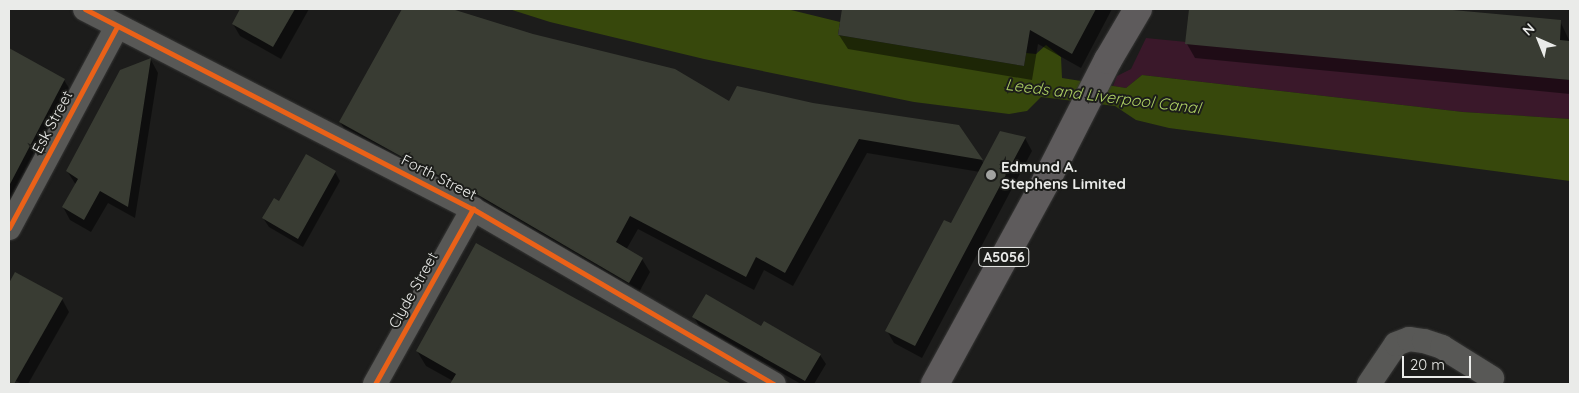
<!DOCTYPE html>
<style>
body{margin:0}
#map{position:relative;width:1579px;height:393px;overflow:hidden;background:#1c1c1b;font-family:Quicksand,sans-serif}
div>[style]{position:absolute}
.green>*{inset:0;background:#3a182a}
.water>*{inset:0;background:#37480c}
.shadow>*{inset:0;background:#0007}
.building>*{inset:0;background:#393c33}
.roads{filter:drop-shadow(0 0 1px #373736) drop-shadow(0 0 1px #373736)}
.minor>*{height:24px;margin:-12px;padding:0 12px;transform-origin:12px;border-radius:12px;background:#585856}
.major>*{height:28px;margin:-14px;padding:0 14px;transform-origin:14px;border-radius:14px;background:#5e5b5c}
.cycleway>*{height:5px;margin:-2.5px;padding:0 2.5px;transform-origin:2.5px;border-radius:2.5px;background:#ea6118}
.dots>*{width:14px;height:14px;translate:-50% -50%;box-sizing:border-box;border:2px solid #1c1d1a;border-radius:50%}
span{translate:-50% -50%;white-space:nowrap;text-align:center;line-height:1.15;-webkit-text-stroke:4px #1c1d1a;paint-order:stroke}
.shield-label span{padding:1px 4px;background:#1c1d1a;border:1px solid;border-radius:4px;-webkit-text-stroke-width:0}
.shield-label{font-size:14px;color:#eaebe9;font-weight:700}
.street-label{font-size:15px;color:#eaebe9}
.poi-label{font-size:15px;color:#eaebe9;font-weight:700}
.left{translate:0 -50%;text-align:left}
.water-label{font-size:16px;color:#adcf63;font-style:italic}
.frame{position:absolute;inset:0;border:10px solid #eaebe9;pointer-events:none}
.north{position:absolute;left:1514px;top:15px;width:50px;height:50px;-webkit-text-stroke:4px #1c1d1a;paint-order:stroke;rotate:316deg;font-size:14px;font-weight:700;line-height:20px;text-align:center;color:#eaebe9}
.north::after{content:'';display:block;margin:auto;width:18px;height:22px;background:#eaebe9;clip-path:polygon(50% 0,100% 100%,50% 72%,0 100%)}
.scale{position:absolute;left:1402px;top:356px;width:69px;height:22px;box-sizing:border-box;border:2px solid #eaebe9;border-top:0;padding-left:6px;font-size:15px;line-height:18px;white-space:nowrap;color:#eaebe9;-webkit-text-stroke:4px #1c1d1a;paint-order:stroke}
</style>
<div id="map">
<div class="green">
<i style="clip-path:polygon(1146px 38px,1570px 80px,1570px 119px,1463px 112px,1142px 75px,1126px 88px,1113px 86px,1117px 76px,1131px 69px)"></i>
</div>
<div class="water">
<i style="clip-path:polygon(509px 9px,787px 9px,840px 22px,838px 35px,1024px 66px,1026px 53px,1036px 54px,1046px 45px,1061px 57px,1062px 78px,1126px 88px,1142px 75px,1463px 112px,1570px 119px,1570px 181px,1169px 128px,1136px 120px,1115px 106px,1041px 97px,1027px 111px,1009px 114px,914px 102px,704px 59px,550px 22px)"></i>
</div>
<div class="shadow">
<i style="clip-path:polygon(241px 9px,309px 9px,281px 59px,240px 36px,233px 24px)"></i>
<i style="clip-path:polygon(404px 9px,445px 9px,533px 36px,729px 103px,812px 104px,959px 126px,984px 164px,1025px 138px,1032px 151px,922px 358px,894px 343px,887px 331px,951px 225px,980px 172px,867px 153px,793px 286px,764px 270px,754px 290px,638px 229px,626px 250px,642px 259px,650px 272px,637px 296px,348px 135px,340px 122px)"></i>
<i style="clip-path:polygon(844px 9px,1112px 9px,1081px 68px,1038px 44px,1032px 80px,848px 49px,839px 35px)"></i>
<i style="clip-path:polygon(1190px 9px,1428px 9px,1560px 21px,1570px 42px,1570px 94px,1195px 58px,1187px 44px)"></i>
<i style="clip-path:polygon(9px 49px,64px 80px,73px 95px,9px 213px)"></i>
<i style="clip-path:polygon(151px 60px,158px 73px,135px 218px,108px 203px,91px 232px,70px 220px,63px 207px,76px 185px,67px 171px,121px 71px)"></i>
<i style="clip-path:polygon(335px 172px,340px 181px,303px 247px,269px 227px,263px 218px,279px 203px)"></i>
<i style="clip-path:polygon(476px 244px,730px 384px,452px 384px,453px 381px,426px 366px,417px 351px)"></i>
<i style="clip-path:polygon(15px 273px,62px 299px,69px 312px,28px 384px,22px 384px,9px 377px,9px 285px)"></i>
<i style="clip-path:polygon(694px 317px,762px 328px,765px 322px,820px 355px,826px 364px,814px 384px,801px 384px,699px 326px)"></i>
</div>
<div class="building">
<i style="clip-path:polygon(240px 9px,295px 9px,273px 47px,232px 24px)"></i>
<i style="clip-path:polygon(402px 9px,452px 9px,533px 34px,675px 69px,729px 101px,737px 86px,813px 103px,959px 125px,983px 160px,859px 139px,785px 273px,756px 257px,746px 277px,630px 216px,616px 242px,643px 258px,629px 283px,480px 196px,404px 158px,339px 122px)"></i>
<i style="clip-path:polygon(842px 9px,1096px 9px,1072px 54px,1030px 30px,1024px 66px,838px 35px)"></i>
<i style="clip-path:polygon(1189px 9px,1442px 9px,1561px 20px,1560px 40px,1570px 41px,1570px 80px,1185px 44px)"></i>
<i style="clip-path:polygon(9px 48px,65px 79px,9px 186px)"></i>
<i style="clip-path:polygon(151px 58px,128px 207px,100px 191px,84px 220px,62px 207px,78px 179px,66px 171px,120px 70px)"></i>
<i style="clip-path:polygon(1000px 131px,1026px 137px,915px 346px,885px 331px,944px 220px,951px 223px)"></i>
<i style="clip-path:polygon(306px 154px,336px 171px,298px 239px,262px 218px,274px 198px,279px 201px)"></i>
<i style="clip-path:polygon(476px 243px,571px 296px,732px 384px,450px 384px,456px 374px,416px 351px)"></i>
<i style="clip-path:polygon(15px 272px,63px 298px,14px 384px,9px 384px,9px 283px)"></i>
<i style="clip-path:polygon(706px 294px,761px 326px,764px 321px,821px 354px,805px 381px,692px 317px)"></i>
</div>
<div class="roads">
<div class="minor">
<i style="left:85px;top:9px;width:437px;rotate:27.3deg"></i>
<i style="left:473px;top:209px;width:348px;rotate:30.2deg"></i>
<i style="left:9px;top:228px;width:228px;rotate:-61.8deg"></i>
<i style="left:375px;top:384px;width:201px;rotate:-60.8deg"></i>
<i style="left:1369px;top:384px;width:48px;rotate:-56deg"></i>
<i style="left:1396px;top:344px;width:14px;rotate:-21deg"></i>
<i style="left:1409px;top:339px;width:15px;rotate:8deg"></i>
<i style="left:1424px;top:341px;width:19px;rotate:18deg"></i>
<i style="left:1442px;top:347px;width:59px;rotate:31.8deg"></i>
</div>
<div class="major">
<i style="left:935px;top:384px;width:231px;rotate:-61.3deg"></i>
<i style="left:1046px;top:181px;width:136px;rotate:-62.9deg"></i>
<i style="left:1108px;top:60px;width:59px;rotate:-59.5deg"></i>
</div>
</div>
<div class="cycleway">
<i style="left:85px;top:9px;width:437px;rotate:27.3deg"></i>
<i style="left:473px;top:209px;width:348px;rotate:30.2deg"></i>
<i style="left:9px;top:228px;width:228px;rotate:-61.8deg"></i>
<i style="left:375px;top:384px;width:201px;rotate:-60.8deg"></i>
</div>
<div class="dots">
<i style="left:991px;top:175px;background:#a2a3a1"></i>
</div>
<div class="shield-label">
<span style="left:1004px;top:257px">A5056</span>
</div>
<div class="street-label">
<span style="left:52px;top:122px;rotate:-62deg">Esk Street</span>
<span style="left:439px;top:177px;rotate:27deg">Forth Street</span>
<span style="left:413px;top:290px;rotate:-61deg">Clyde Street</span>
</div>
<div class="poi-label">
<span class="left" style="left:1001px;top:175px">Edmund A.<br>Stephens Limited</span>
</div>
<div class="water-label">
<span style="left:1103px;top:96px;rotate:7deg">Leeds and Liverpool Canal</span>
</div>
<div class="frame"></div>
<div class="north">N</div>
<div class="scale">20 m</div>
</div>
